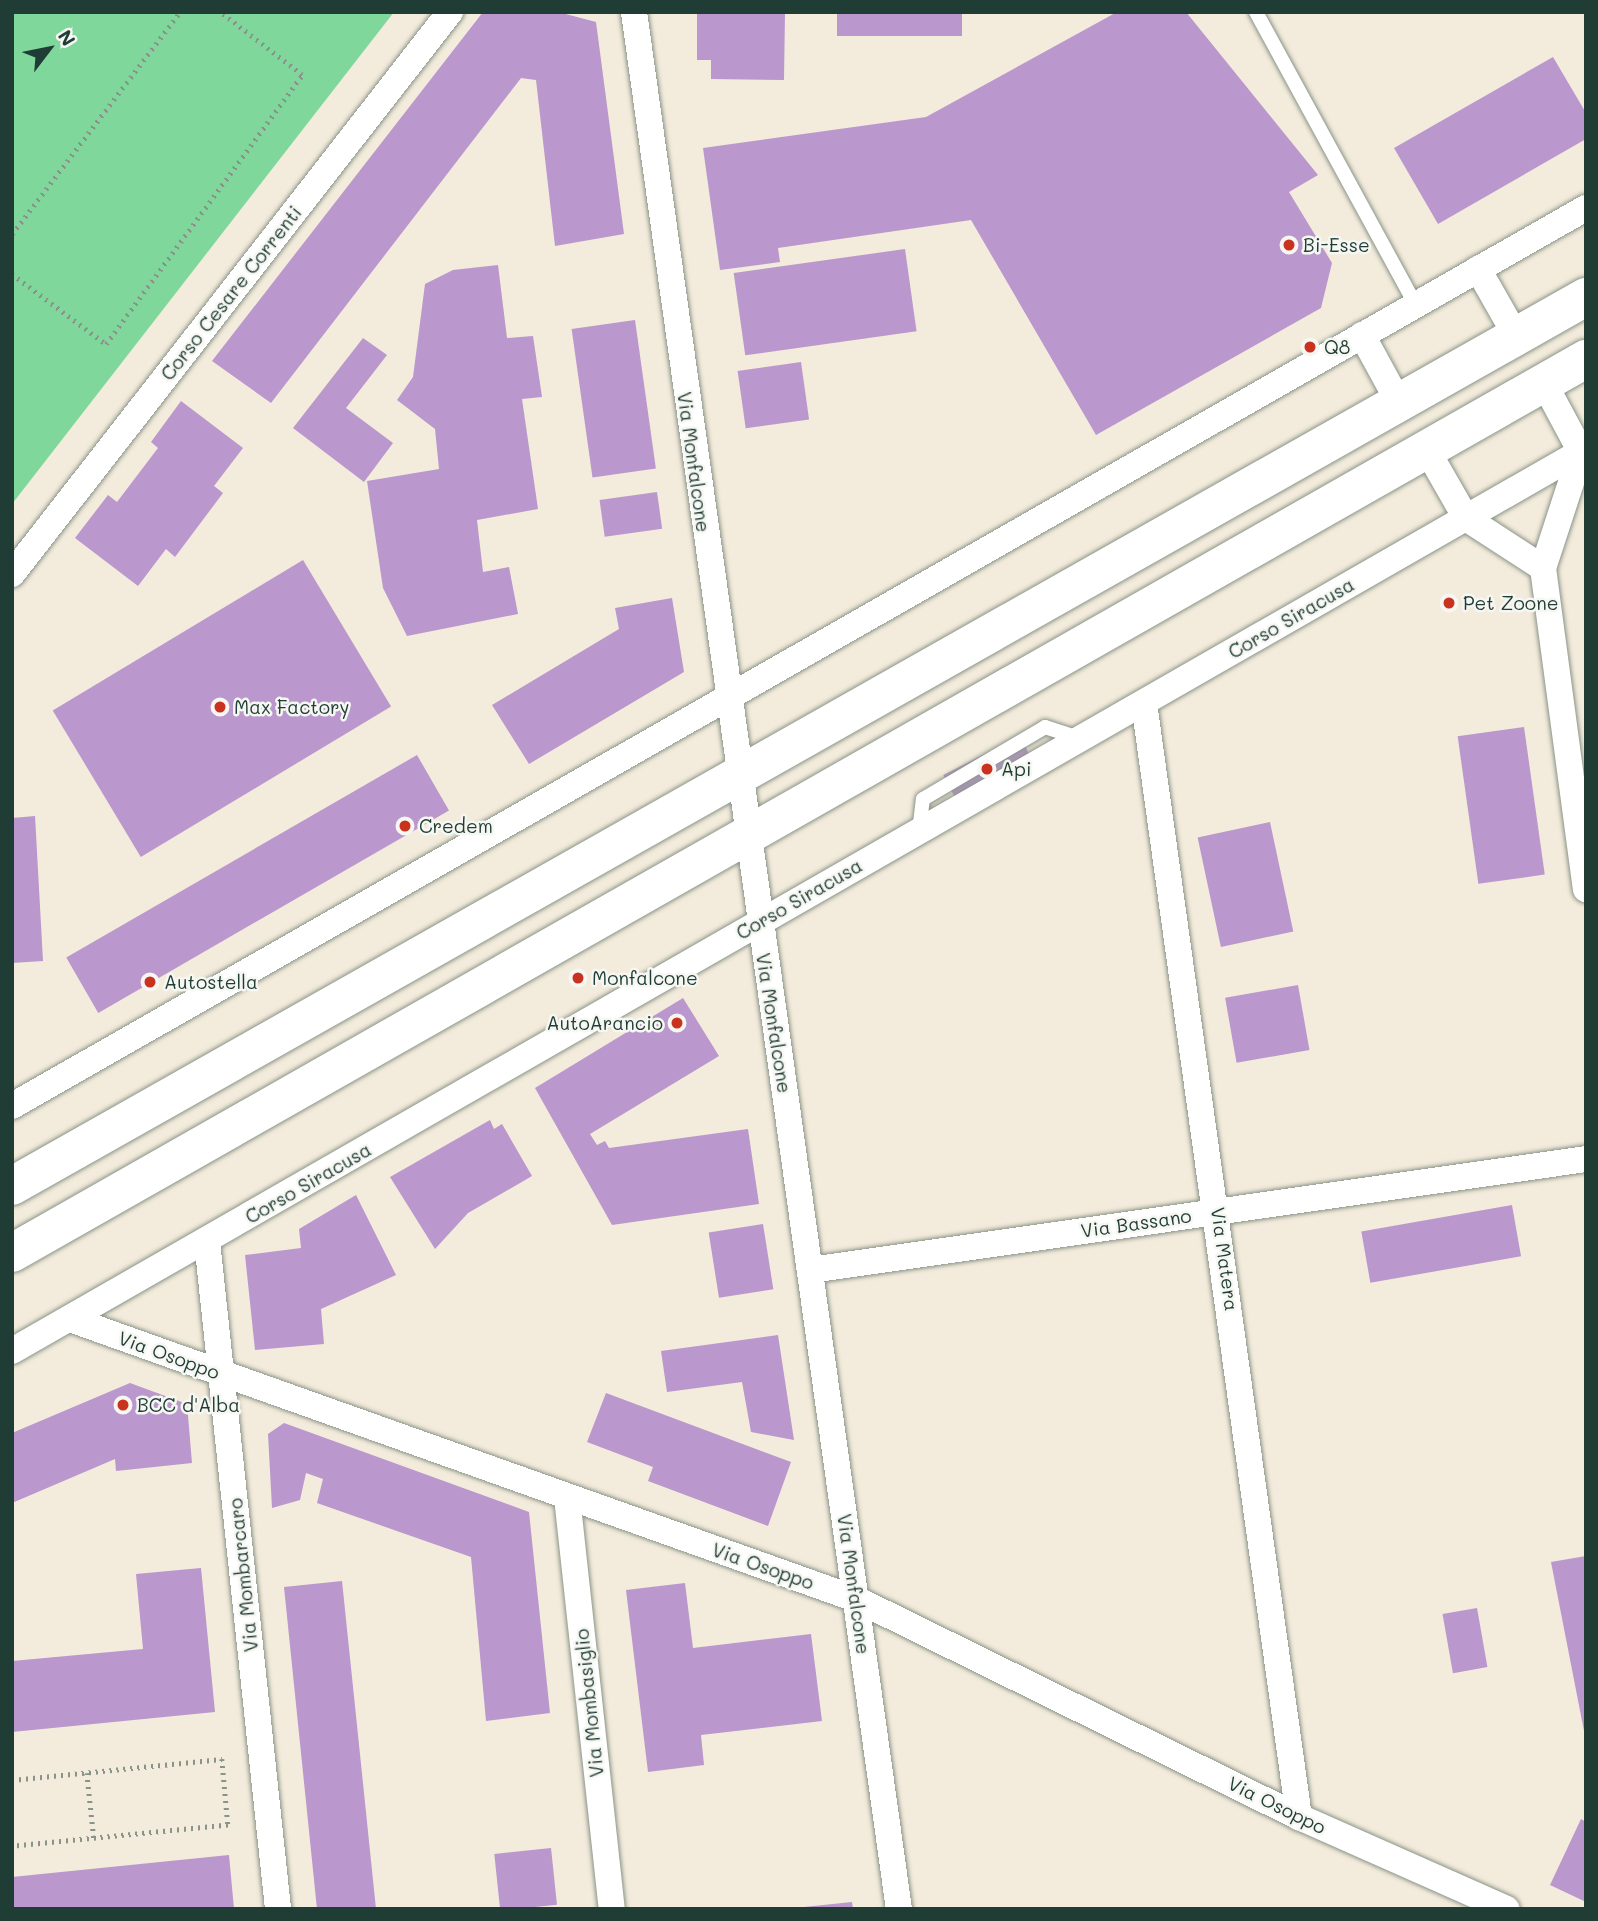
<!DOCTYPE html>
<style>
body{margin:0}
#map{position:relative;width:1598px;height:1921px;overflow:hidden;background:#f3ebdb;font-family:Mali,sans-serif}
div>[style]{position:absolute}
.green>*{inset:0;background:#7fd79c}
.building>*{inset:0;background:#ba97cc;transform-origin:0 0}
.path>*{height:4.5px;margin-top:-2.25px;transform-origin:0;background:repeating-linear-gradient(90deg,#899488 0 2px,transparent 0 7px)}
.roads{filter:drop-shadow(0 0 2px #899488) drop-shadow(0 0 2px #899488)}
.service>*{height:14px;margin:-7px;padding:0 7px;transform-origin:7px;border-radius:7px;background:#fff}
.minor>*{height:26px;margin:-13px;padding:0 13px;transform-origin:13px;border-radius:13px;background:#fff}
.primary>*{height:38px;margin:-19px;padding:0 19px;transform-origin:19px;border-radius:19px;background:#fff}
.dots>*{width:19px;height:19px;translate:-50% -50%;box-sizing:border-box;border:4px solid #f6f6f2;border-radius:50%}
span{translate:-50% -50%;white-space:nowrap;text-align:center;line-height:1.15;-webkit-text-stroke:5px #f6f6f2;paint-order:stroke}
.poi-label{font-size:19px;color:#1f3d34}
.left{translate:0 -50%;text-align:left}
.right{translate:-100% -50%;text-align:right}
.street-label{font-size:19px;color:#1f3d34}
.frame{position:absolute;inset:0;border:14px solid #1f3d34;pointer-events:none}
.north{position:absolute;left:14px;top:14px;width:70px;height:70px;-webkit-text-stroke:5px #f6f6f2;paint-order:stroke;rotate:58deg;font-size:19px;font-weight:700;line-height:28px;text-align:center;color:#1f3d34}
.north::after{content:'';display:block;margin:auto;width:24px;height:32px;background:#1f3d34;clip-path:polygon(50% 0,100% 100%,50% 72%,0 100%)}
</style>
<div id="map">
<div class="green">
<i style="clip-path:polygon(12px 12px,394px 12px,12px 504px)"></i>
</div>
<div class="building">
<i style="clip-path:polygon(483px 12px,558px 12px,596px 22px,624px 234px,555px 246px,536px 80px,521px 78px,271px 403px,212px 361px)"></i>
<i style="clip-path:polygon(697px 12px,785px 12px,784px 80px,711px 79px,711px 60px,697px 60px)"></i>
<i style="left:837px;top:12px;width:125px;height:24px"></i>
<i style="clip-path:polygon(1117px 12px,1186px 12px,1318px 175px,1289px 192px,1332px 263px,1321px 308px,1096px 435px,971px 220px,778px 248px,780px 262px,720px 270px,703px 148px,926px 117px)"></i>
<i style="clip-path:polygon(1553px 57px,1586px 113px,1586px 139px,1438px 224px,1394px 148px)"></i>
<i style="left:905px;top:249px;width:83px;height:173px;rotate:82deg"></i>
<i style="clip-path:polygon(498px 265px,507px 338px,533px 336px,542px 397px,522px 399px,538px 509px,477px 520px,483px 572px,509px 567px,518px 614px,407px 636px,383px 588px,367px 481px,439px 469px,435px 429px,397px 400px,413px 377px,425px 284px,453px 270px)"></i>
<i style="left:635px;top:320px;width:150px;height:64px;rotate:82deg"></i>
<i style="clip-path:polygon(363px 338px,387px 355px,346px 408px,393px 443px,364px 482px,293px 428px)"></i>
<i style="left:801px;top:362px;width:58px;height:64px;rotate:82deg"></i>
<i style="clip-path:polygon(181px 401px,243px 448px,214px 486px,223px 493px,175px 557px,166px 549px,138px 586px,75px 538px,108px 495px,117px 502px,158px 448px,151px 442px)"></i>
<i style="left:657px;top:492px;width:37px;height:58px;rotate:82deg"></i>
<i style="left:303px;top:560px;width:171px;height:292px;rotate:59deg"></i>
<i style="clip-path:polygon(672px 598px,684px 672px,529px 764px,492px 705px,619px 629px,615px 608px)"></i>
<i style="left:1524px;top:727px;width:149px;height:67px;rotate:82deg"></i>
<i style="left:1020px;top:736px;width:25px;height:86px;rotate:63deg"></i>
<i style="left:417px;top:755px;width:64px;height:405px;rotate:60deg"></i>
<i style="clip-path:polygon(35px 816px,43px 961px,12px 963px,12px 818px)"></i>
<i style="left:1270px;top:822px;width:112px;height:74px;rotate:78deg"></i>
<i style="left:1298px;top:985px;width:66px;height:74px;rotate:80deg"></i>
<i style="clip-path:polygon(683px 998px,719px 1056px,590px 1134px,597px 1145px,605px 1141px,609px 1148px,748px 1129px,759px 1204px,612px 1225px,535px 1088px)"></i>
<i style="clip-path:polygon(490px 1120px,494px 1129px,502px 1124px,532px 1176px,468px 1213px,435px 1249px,390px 1177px)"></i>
<i style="clip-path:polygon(356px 1195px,396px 1275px,321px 1309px,324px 1344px,255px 1350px,245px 1255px,301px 1248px,299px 1229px)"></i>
<i style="left:1512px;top:1205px;width:52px;height:153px;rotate:80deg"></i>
<i style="left:763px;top:1224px;width:66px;height:55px;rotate:81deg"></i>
<i style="clip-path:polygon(778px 1335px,794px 1440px,751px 1432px,742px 1382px,667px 1392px,661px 1351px)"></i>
<i style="clip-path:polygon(130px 1383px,187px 1404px,192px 1463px,116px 1471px,115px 1459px,12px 1503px,12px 1433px)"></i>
<i style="clip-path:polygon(606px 1393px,791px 1462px,768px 1526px,648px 1481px,653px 1467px,587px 1442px)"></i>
<i style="clip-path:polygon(284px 1423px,529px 1512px,550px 1713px,486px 1721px,471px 1557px,317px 1503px,323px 1479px,306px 1473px,300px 1500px,272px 1508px,268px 1434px)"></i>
<i style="clip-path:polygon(1586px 1556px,1586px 1731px,1584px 1731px,1551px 1562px)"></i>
<i style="clip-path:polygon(201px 1568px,215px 1712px,12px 1732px,12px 1661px,143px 1649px,136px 1574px)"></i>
<i style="clip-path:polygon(342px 1581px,358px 1735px,376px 1909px,317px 1909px,284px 1587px)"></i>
<i style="clip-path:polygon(685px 1583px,693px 1648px,811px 1634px,822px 1721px,701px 1735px,704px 1765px,648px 1772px,626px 1590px)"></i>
<i style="left:1477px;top:1608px;width:60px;height:35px;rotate:80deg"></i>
<i style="clip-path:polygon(1581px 1819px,1586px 1822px,1586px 1902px,1550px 1885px)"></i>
<i style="left:551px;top:1848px;width:57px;height:57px;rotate:84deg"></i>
<i style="clip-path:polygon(229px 1855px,234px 1909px,12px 1909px,12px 1877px)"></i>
<i style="clip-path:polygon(852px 1902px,853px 1909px,805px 1909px,804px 1907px)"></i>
</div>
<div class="path">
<i style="left:12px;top:234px;width:278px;rotate:-52.9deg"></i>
<i style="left:12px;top:274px;width:117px;rotate:36.7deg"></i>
<i style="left:106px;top:344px;width:333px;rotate:-53.9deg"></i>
<i style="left:302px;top:75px;width:103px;rotate:-142.5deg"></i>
<i style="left:87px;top:1773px;width:65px;rotate:83.9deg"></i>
<i style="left:12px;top:1780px;width:211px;rotate:-5.7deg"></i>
<i style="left:222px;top:1759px;width:66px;rotate:84.8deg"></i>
<i style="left:228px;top:1825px;width:217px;rotate:174.4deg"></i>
</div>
<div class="roads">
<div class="service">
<i style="left:1256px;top:12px;width:332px;rotate:61.4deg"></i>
<i style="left:919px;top:831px;width:32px;rotate:-83deg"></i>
<i style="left:923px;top:799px;width:142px;rotate:-30.5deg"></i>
<i style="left:1045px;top:727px;width:36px;rotate:18deg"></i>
</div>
<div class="minor">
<i style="left:634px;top:12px;width:1915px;rotate:82.05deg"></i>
<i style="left:1478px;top:269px;width:77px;rotate:60.4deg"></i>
<i style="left:1362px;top:335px;width:77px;rotate:61.4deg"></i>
<i style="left:1544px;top:383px;width:78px;rotate:61.8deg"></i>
<i style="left:1581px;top:452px;width:122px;rotate:108.1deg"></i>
<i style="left:1543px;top:568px;width:324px;rotate:82.4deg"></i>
<i style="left:1427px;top:450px;width:78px;rotate:60.2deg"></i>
<i style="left:1466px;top:518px;width:92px;rotate:33deg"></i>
<i style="left:12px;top:574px;width:713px;rotate:-52.07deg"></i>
<i style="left:1144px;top:703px;width:1125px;rotate:82.08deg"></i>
<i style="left:12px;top:1106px;width:1812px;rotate:-29.71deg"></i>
<i style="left:207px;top:1241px;width:672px;rotate:83.93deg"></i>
<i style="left:811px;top:1270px;width:783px;rotate:-8.15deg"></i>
<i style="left:70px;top:1319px;width:834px;rotate:19.61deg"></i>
<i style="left:856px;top:1599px;width:494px;rotate:26.2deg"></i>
<i style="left:1299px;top:1817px;width:227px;rotate:23.9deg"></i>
<i style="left:12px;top:1351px;width:1814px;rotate:-29.82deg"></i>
<i style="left:567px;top:1497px;width:414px;rotate:83.8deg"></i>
</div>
<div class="primary">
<i style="left:12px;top:1186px;width:1808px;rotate:-29.46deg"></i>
<i style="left:12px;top:1253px;width:1810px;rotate:-29.6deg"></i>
</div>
</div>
<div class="dots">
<i style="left:1289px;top:245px;background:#c8321e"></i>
<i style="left:1310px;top:347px;background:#c8321e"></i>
<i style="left:1449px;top:603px;background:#c8321e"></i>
<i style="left:220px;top:707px;background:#c8321e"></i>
<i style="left:987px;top:769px;background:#c8321e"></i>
<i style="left:405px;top:826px;background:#c8321e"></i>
<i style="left:578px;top:978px;background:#c8321e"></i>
<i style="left:150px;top:982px;background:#c8321e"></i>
<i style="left:677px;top:1023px;background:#c8321e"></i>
<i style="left:123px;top:1405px;background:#c8321e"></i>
</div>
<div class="poi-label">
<span class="left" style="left:1303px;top:245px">Bi-Esse</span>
<span class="left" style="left:1324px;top:347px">Q8</span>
<span class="left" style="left:1463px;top:603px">Pet Zoone</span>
<span class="left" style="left:234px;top:707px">Max Factory</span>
<span class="left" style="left:1001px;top:769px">Api</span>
<span class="left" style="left:419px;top:826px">Credem</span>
<span class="left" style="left:592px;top:978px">Monfalcone</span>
<span class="left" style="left:164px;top:982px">Autostella</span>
<span class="right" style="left:663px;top:1023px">AutoArancio</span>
<span class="left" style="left:137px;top:1405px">BCC d'Alba</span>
</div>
<div class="street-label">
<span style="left:231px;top:293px;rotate:-52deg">Corso Cesare Correnti</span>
<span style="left:694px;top:462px;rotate:82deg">Via Monfalcone</span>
<span style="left:1291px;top:618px;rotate:-30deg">Corso Siracusa</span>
<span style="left:799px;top:899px;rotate:-30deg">Corso Siracusa</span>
<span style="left:774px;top:1023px;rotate:81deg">Via Monfalcone</span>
<span style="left:308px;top:1183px;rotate:-30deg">Corso Siracusa</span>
<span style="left:1136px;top:1223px;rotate:-8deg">Via Bassano</span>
<span style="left:1225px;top:1259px;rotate:82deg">Via Matera</span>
<span style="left:169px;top:1355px;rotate:20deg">Via Osoppo</span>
<span style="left:763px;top:1566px;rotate:19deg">Via Osoppo</span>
<span style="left:243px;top:1575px;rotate:-96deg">Via Mombarcaro</span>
<span style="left:854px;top:1584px;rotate:82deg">Via Monfalcone</span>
<span style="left:589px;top:1703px;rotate:-96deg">Via Mombasiglio</span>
<span style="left:1277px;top:1805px;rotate:26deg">Via Osoppo</span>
</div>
<div class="frame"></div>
<div class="north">N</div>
</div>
